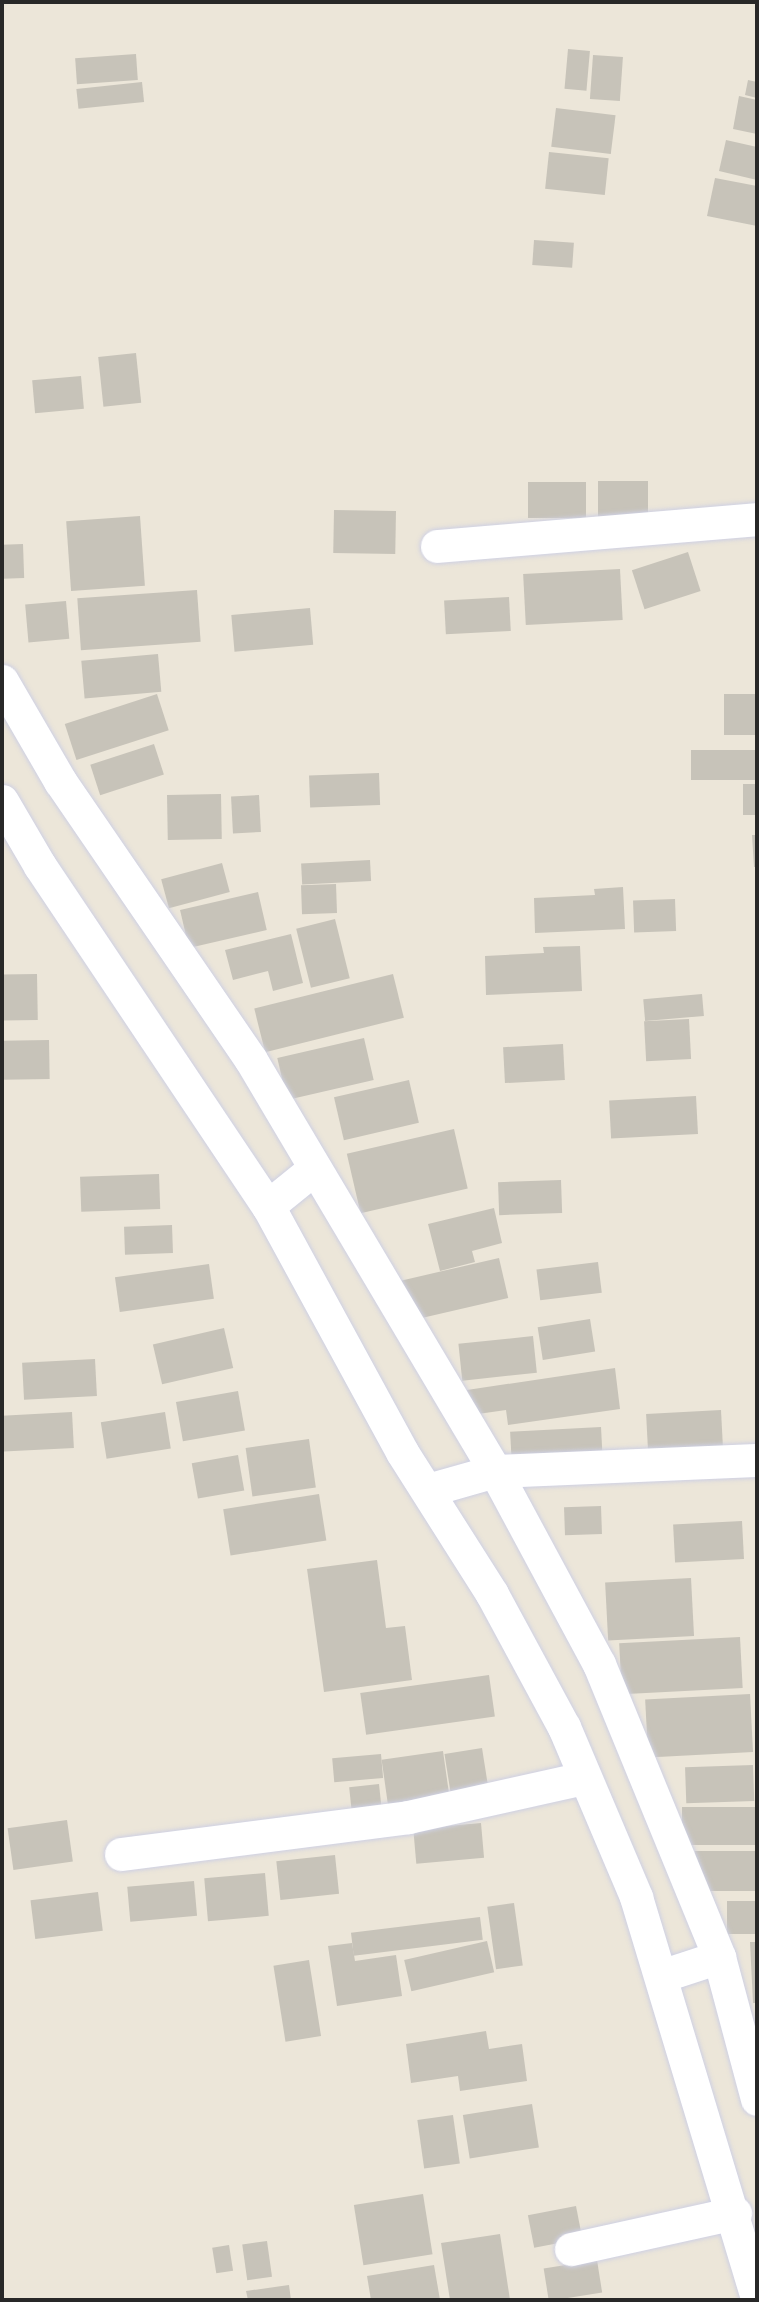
<!DOCTYPE html>
<style>
body{margin:0}
#map{position:relative;width:759px;height:2302px;overflow:hidden;background:#ece6d9;font-family:Roboto,sans-serif}
div>[style]{position:absolute}
.building>*{inset:0;background:#c7c3b9;transform-origin:0 0}
.roads{filter:drop-shadow(0 0 2px #ced0e3) drop-shadow(0 0 2px #ced0e3)}
.street>*{height:33px;margin:-16.5px;padding:0 16.5px;transform-origin:16.5px;border-radius:16.5px;background:#fff}
span{translate:-50% -50%;white-space:nowrap;text-align:center;line-height:1.15;-webkit-text-stroke:5px #fff;paint-order:stroke}
.frame{position:absolute;inset:0;border:4px solid #282828;pointer-events:none}
</style>
<div id="map">
<div class="building">
<i style="left:568px;top:49px;width:22px;height:40px;rotate:5deg"></i>
<i style="left:136px;top:54px;width:26px;height:61px;rotate:86deg"></i>
<i style="left:593px;top:55px;width:30px;height:44px;rotate:4deg"></i>
<i style="clip-path:polygon(748px 80px,757px 82px,757px 98px,745px 95px)"></i>
<i style="left:142px;top:82px;width:20px;height:66px;rotate:84deg"></i>
<i style="clip-path:polygon(739px 96px,757px 100px,757px 134px,733px 129px)"></i>
<i style="left:556px;top:108px;width:60px;height:39px;rotate:7deg"></i>
<i style="clip-path:polygon(726px 140px,757px 147px,757px 180px,719px 171px)"></i>
<i style="left:549px;top:152px;width:60px;height:37px;rotate:6deg"></i>
<i style="clip-path:polygon(715px 178px,757px 186px,757px 226px,707px 216px)"></i>
<i style="left:534px;top:240px;width:40px;height:25px;rotate:4deg"></i>
<i style="left:136px;top:353px;width:50px;height:38px;rotate:84deg"></i>
<i style="left:81px;top:376px;width:33px;height:49px;rotate:85deg"></i>
<i style="left:598px;top:481px;width:50px;height:39px"></i>
<i style="left:528px;top:482px;width:58px;height:36px"></i>
<i style="left:334px;top:510px;width:62px;height:43px;rotate:1deg"></i>
<i style="left:140px;top:516px;width:70px;height:74px;rotate:86deg"></i>
<i style="left:23px;top:544px;width:34px;height:21px;rotate:88deg"></i>
<i style="left:688px;top:552px;width:41px;height:59px;rotate:72deg"></i>
<i style="left:620px;top:569px;width:51px;height:97px;rotate:87deg"></i>
<i style="left:197px;top:590px;width:52px;height:120px;rotate:86deg"></i>
<i style="left:509px;top:597px;width:34px;height:65px;rotate:87deg"></i>
<i style="left:66px;top:601px;width:38px;height:41px;rotate:85deg"></i>
<i style="left:310px;top:608px;width:37px;height:79px;rotate:85deg"></i>
<i style="left:158px;top:654px;width:38px;height:77px;rotate:85deg"></i>
<i style="left:157px;top:694px;width:38px;height:97px;rotate:72deg"></i>
<i style="left:757px;top:694px;width:41px;height:33px;rotate:90deg"></i>
<i style="left:154px;top:744px;width:32px;height:67px;rotate:72deg"></i>
<i style="left:757px;top:750px;width:30px;height:66px;rotate:90deg"></i>
<i style="left:379px;top:773px;width:32px;height:70px;rotate:88deg"></i>
<i style="left:743px;top:784px;width:14px;height:31px"></i>
<i style="left:221px;top:794px;width:45px;height:54px;rotate:89deg"></i>
<i style="left:259px;top:795px;width:37px;height:28px;rotate:87deg"></i>
<i style="clip-path:polygon(752px 835px,757px 835px,757px 867px,754px 867px)"></i>
<i style="left:370px;top:860px;width:21px;height:69px;rotate:87deg"></i>
<i style="left:222px;top:863px;width:30px;height:63px;rotate:75deg"></i>
<i style="left:336px;top:884px;width:29px;height:35px;rotate:88deg"></i>
<i style="clip-path:polygon(623px 887px,625px 929px,535px 933px,534px 898px,595px 895px,594px 889px)"></i>
<i style="left:258px;top:892px;width:39px;height:80px;rotate:77deg"></i>
<i style="left:675px;top:899px;width:32px;height:42px;rotate:88deg"></i>
<i style="left:335px;top:919px;width:61px;height:40px;rotate:76deg"></i>
<i style="clip-path:polygon(291px 934px,303px 983px,273px 991px,268px 971px,233px 980px,225px 950px)"></i>
<i style="clip-path:polygon(580px 946px,582px 991px,486px 995px,485px 956px,544px 953px,543px 947px)"></i>
<i style="left:37px;top:974px;width:46px;height:35px;rotate:89deg"></i>
<i style="left:393px;top:974px;width:45px;height:143px;rotate:76deg"></i>
<i style="left:702px;top:994px;width:22px;height:59px;rotate:85deg"></i>
<i style="left:689px;top:1019px;width:40px;height:45px;rotate:87deg"></i>
<i style="left:364px;top:1038px;width:43px;height:89px;rotate:77deg"></i>
<i style="left:49px;top:1040px;width:39px;height:47px;rotate:89deg"></i>
<i style="left:563px;top:1044px;width:36px;height:60px;rotate:87deg"></i>
<i style="left:409px;top:1080px;width:44px;height:77px;rotate:77deg"></i>
<i style="left:696px;top:1096px;width:38px;height:87px;rotate:87deg"></i>
<i style="left:454px;top:1129px;width:61px;height:110px;rotate:77deg"></i>
<i style="left:159px;top:1174px;width:35px;height:79px;rotate:88deg"></i>
<i style="left:561px;top:1180px;width:33px;height:63px;rotate:88deg"></i>
<i style="clip-path:polygon(494px 1208px,502px 1243px,472px 1251px,475px 1262px,440px 1271px,428px 1224px)"></i>
<i style="left:172px;top:1225px;width:28px;height:48px;rotate:88deg"></i>
<i style="left:499px;top:1258px;width:41px;height:102px;rotate:77deg"></i>
<i style="left:598px;top:1262px;width:31px;height:62px;rotate:83deg"></i>
<i style="left:209px;top:1264px;width:35px;height:95px;rotate:82deg"></i>
<i style="left:590px;top:1319px;width:33px;height:53px;rotate:81deg"></i>
<i style="left:224px;top:1328px;width:41px;height:73px;rotate:77deg"></i>
<i style="left:533px;top:1336px;width:37px;height:75px;rotate:84deg"></i>
<i style="left:95px;top:1359px;width:37px;height:73px;rotate:87deg"></i>
<i style="clip-path:polygon(615px 1368px,620px 1409px,508px 1425px,506px 1410px,471px 1415px,467px 1390px)"></i>
<i style="left:238px;top:1391px;width:40px;height:63px;rotate:80deg"></i>
<i style="left:721px;top:1410px;width:40px;height:75px;rotate:87deg"></i>
<i style="left:72px;top:1412px;width:36px;height:70px;rotate:87deg"></i>
<i style="left:165px;top:1412px;width:37px;height:65px;rotate:81deg"></i>
<i style="left:601px;top:1427px;width:35px;height:91px;rotate:87deg"></i>
<i style="left:309px;top:1439px;width:49px;height:64px;rotate:82deg"></i>
<i style="left:238px;top:1455px;width:36px;height:47px;rotate:80deg"></i>
<i style="left:319px;top:1494px;width:47px;height:97px;rotate:81deg"></i>
<i style="left:601px;top:1506px;width:28px;height:37px;rotate:88deg"></i>
<i style="left:742px;top:1521px;width:38px;height:69px;rotate:87deg"></i>
<i style="clip-path:polygon(377px 1560px,386px 1628px,405px 1626px,412px 1680px,324px 1692px,307px 1569px)"></i>
<i style="left:691px;top:1578px;width:58px;height:86px;rotate:87deg"></i>
<i style="left:740px;top:1637px;width:51px;height:121px;rotate:87deg"></i>
<i style="left:489px;top:1675px;width:42px;height:130px;rotate:82deg"></i>
<i style="left:750px;top:1694px;width:58px;height:105px;rotate:87deg"></i>
<i style="left:482px;top:1748px;width:40px;height:38px;rotate:81deg"></i>
<i style="left:443px;top:1751px;width:51px;height:62px;rotate:82deg"></i>
<i style="left:381px;top:1754px;width:24px;height:49px;rotate:85deg"></i>
<i style="left:753px;top:1765px;width:36px;height:68px;rotate:88deg"></i>
<i style="left:379px;top:1784px;width:28px;height:30px;rotate:84deg"></i>
<i style="left:757px;top:1807px;width:38px;height:75px;rotate:90deg"></i>
<i style="left:67px;top:1820px;width:42px;height:60px;rotate:82deg"></i>
<i style="left:481px;top:1823px;width:35px;height:68px;rotate:85deg"></i>
<i style="left:757px;top:1851px;width:40px;height:62px;rotate:90deg"></i>
<i style="left:335px;top:1855px;width:39px;height:59px;rotate:84deg"></i>
<i style="left:265px;top:1873px;width:43px;height:61px;rotate:85deg"></i>
<i style="left:194px;top:1881px;width:35px;height:67px;rotate:85deg"></i>
<i style="left:98px;top:1892px;width:39px;height:68px;rotate:83deg"></i>
<i style="left:757px;top:1901px;width:33px;height:30px;rotate:90deg"></i>
<i style="left:514px;top:1903px;width:63px;height:27px;rotate:82deg"></i>
<i style="left:480px;top:1917px;width:23px;height:130px;rotate:83deg"></i>
<i style="left:487px;top:1941px;width:32px;height:85px;rotate:77deg"></i>
<i style="clip-path:polygon(750px 1942px,757px 1942px,757px 2003px,753px 2003px)"></i>
<i style="clip-path:polygon(352px 1943px,355px 1961px,396px 1955px,402px 1996px,337px 2006px,328px 1946px)"></i>
<i style="left:309px;top:1960px;width:77px;height:36px;rotate:81deg"></i>
<i style="clip-path:polygon(486px 2031px,489px 2049px,522px 2044px,527px 2081px,460px 2091px,458px 2076px,411px 2083px,406px 2044px)"></i>
<i style="left:532px;top:2104px;width:44px;height:70px;rotate:81deg"></i>
<i style="left:453px;top:2115px;width:49px;height:36px;rotate:82deg"></i>
<i style="left:423px;top:2194px;width:61px;height:70px;rotate:81deg"></i>
<i style="left:576px;top:2206px;width:33px;height:49px;rotate:79deg"></i>
<i style="clip-path:polygon(500px 2234px,510px 2300px,450px 2300px,441px 2243px)"></i>
<i style="left:267px;top:2241px;width:36px;height:25px;rotate:82deg"></i>
<i style="left:229px;top:2245px;width:26px;height:17px;rotate:81deg"></i>
<i style="left:597px;top:2260px;width:33px;height:54px;rotate:81deg"></i>
<i style="clip-path:polygon(434px 2265px,440px 2300px,371px 2300px,367px 2276px)"></i>
<i style="clip-path:polygon(289px 2285px,291px 2300px,248px 2300px,246px 2291px)"></i>
</div>
<div class="roads">
<div class="street">
<i style="left:437px;top:546px;width:321px;rotate:-4.8deg"></i>
<i style="left:2px;top:681px;width:116px;rotate:59.9deg"></i>
<i style="left:60px;top:781px;width:338px;rotate:55.6deg"></i>
<i style="left:251px;top:1060px;width:478px;rotate:59.3deg"></i>
<i style="left:495px;top:1471px;width:219px;rotate:61.7deg"></i>
<i style="left:599px;top:1664px;width:317px;rotate:67.7deg"></i>
<i style="left:719px;top:1957px;width:147px;rotate:75deg"></i>
<i style="left:2px;top:801px;width:75px;rotate:59.7deg"></i>
<i style="left:40px;top:866px;width:409px;rotate:56.2deg"></i>
<i style="left:268px;top:1206px;width:280px;rotate:61.4deg"></i>
<i style="left:402px;top:1452px;width:168px;rotate:57.6deg"></i>
<i style="left:492px;top:1594px;width:151px;rotate:61.6deg"></i>
<i style="left:564px;top:1727px;width:185px;rotate:67deg"></i>
<i style="left:636px;top:1897px;width:418px;rotate:73.2deg"></i>
<i style="left:268px;top:1206px;width:60px;rotate:-39deg"></i>
<i style="left:428px;top:1490px;width:70px;rotate:-15.8deg"></i>
<i style="left:495px;top:1471px;width:262px;rotate:-2.4deg"></i>
<i style="left:121px;top:1854px;width:289px;rotate:-7.3deg"></i>
<i style="left:408px;top:1817px;width:180px;rotate:-12.5deg"></i>
<i style="left:661px;top:1976px;width:61px;rotate:-18.1deg"></i>
<i style="left:571px;top:2249px;width:168px;rotate:-12.4deg"></i>
</div>
</div>
<div class="frame"></div>
</div>
